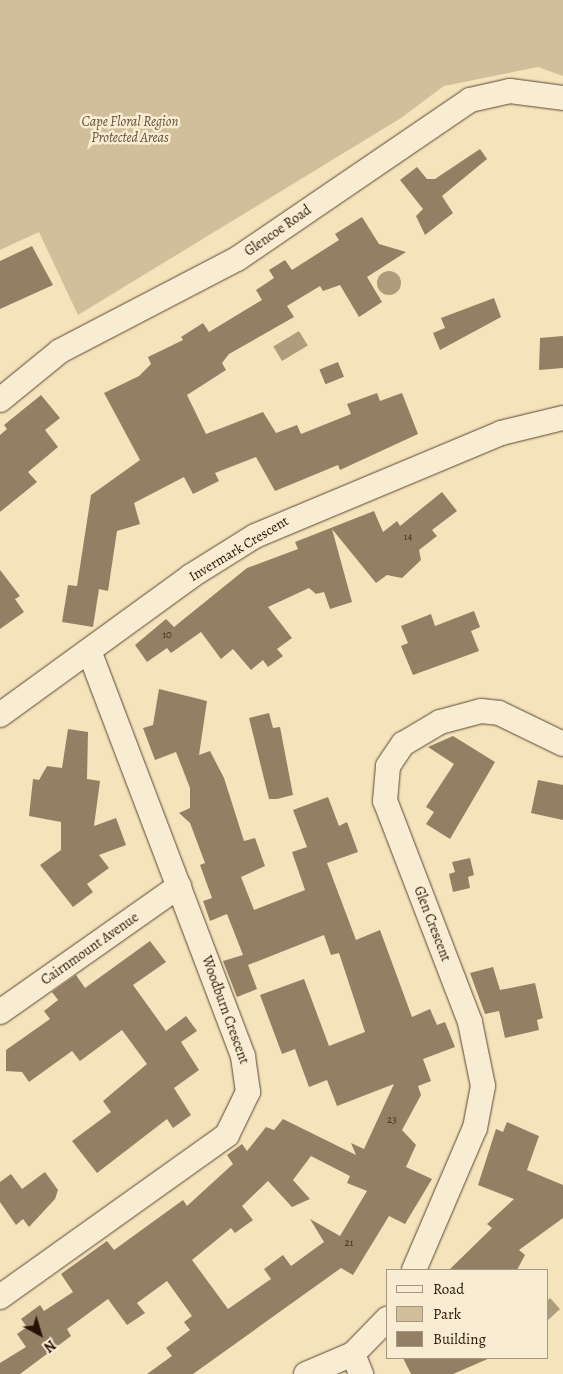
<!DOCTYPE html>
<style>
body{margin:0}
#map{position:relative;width:563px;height:1374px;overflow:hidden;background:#f4e3bb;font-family:Alegreya,serif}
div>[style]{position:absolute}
.green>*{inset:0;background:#d1bf9c}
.water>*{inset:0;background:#af9c7d;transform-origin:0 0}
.round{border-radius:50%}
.building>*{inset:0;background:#937f64;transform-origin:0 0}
.roads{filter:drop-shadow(0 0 1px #5c4632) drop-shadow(0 0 1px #5c4632)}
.minor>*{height:24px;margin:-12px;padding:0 12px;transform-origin:12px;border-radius:12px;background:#f8edd3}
span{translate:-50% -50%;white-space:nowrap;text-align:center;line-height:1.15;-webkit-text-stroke:5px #f8edd3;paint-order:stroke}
.number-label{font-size:11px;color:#442d1d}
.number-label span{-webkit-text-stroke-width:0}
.park-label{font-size:14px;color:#644f3a;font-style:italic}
.street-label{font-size:14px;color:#291205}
.legend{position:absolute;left:386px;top:1269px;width:162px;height:90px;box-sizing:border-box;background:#f8edd3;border:1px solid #a59581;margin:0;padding:6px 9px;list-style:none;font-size:15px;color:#291205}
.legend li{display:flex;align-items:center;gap:10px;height:25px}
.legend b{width:25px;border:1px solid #a59581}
.north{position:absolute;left:15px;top:1309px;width:50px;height:50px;-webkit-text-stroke:4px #f8edd3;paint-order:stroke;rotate:141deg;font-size:14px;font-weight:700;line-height:20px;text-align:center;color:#291205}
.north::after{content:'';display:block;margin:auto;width:18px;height:22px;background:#291205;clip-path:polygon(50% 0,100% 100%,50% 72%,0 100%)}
</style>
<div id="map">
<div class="green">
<i style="clip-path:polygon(0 0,563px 0,563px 76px,538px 67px,444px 86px,401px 118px,78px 315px,39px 232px,0 250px)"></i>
</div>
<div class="water">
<i class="round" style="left:377px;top:271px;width:24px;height:24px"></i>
<i style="left:299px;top:331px;width:17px;height:30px;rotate:59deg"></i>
<i style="clip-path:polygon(550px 1298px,560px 1309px,547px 1321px,547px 1301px)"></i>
</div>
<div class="building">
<i style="clip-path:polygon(480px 149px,487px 159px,442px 196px,453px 213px,425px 235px,416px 216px,423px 209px,400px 180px,417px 167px,427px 179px,435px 179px)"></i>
<i style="clip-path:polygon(362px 217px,379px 244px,406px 252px,367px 277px,382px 302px,359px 317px,340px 285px,323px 291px,320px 286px,287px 306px,294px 317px,229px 354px,222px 363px,226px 370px,187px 395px,206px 434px,263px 412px,276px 433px,297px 425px,301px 434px,351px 414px,347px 404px,377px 393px,380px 401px,402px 393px,418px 434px,340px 470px,338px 465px,275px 491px,256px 457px,215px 473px,219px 481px,193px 494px,184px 477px,134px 503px,140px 524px,117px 531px,108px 591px,99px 589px,93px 627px,62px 622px,68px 585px,77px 586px,91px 495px,140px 460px,104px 393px,139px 376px,151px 364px,148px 357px,183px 340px,181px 337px,203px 323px,209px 332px,262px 300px,256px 290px,274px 278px,269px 270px,285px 260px,292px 270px,339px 240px,335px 234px)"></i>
<i style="clip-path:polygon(32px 246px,53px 285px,0 309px,0 261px)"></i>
<i style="clip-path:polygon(494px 298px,501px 317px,440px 350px,433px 333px,445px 328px,441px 318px)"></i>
<i style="clip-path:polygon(563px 336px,563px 368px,539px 370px,540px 338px)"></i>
<i style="left:338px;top:362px;width:16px;height:20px;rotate:68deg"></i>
<i style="clip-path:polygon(41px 395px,60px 418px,45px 430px,58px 447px,28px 472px,37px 482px,0 512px,0 435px,7px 429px,4px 425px)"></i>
<i style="clip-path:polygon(442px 492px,457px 511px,432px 530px,437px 536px,419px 550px,421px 560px,402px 578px,387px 575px,376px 583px,332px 529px,352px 602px,330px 609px,324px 592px,316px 594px,309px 588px,268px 607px,292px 638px,277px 649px,283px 656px,268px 667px,263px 660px,251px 670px,233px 649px,221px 659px,201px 632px,171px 653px,167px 648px,147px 662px,135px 645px,166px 619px,174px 627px,247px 568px,298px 549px,295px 542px,374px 511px,383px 532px,397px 521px,400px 526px)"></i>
<i style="clip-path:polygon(0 570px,20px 596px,15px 599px,24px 612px,0 629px)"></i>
<i style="clip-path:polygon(474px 611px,480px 627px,471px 631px,479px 651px,413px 675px,401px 646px,408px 643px,401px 626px,431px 614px,435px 626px)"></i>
<i style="clip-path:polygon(evenodd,159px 689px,207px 701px,199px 755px,210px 751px,224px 778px,244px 841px,255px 838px,265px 866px,241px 877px,254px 910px,305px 890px,292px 852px,307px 847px,293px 810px,328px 797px,339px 826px,347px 822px,358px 852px,327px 863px,356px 940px,380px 930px,412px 1017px,430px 1009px,437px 1025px,445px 1022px,455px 1047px,423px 1059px,431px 1081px,418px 1086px,421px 1095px,402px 1130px,416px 1145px,406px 1167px,432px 1179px,405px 1224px,389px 1216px,353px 1275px,341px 1268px,193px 1374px,147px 1374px,172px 1356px,166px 1348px,190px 1330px,184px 1322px,192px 1316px,167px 1281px,137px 1303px,145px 1313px,127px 1325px,108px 1299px,67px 1329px,71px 1336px,20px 1374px,0 1374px,0 1363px,26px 1347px,17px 1334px,27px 1327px,21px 1319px,40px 1305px,44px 1311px,73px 1292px,61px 1274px,107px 1241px,114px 1250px,183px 1200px,187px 1206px,233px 1164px,227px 1155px,242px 1144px,247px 1151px,266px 1127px,274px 1130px,283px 1119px,356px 1155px,351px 1143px,364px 1149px,394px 1084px,337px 1106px,327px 1080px,309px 1087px,295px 1049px,282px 1054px,260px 995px,304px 979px,329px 1046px,365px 1032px,339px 953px,331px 955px,324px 935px,248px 965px,257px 989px,237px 997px,223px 961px,243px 955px,227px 914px,210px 921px,203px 901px,212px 898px,200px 865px,205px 863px,190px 823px,179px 813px,190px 808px,190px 788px,176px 752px,155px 760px,143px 728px,153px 725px,159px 689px,311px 1156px,350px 1176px,347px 1183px,367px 1191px,340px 1236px,310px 1219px,324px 1242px,291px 1266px,283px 1255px,264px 1269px,271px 1279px,228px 1309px,192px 1260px,231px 1228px,235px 1233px,253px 1220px,242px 1206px,268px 1181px,292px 1207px,310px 1199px,293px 1180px,311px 1156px)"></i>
<i style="clip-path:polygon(269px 713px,273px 728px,280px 727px,293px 795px,277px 799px,269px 799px,249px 718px)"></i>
<i style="clip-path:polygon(68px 729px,88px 732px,87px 779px,100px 781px,94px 826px,116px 818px,126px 845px,99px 855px,109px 868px,87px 884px,93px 892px,73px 907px,40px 865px,61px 850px,61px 822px,29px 816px,33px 779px,39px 780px,47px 766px,62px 768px)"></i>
<i style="clip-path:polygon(453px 736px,495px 762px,450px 839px,426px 824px,434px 812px,426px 807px,454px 764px,428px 747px)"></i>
<i style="clip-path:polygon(538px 780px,563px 785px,563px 820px,531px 813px)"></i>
<i style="clip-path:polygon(470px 858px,474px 875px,468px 877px,470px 888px,453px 892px,449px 874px,455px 872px,452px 862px)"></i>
<i style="clip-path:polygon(150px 941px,166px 962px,133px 985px,166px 1031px,186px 1016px,197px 1031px,181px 1042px,199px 1070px,174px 1088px,191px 1115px,173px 1128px,167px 1119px,97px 1173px,72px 1141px,111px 1112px,103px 1101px,147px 1064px,122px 1030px,80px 1061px,72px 1051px,29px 1082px,22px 1072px,6px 1071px,6px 1050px,50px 1019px,44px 1011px,58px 1000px,52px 992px,76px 975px,85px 988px)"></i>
<i style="clip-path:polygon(493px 967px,500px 990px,535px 983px,543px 1018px,537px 1020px,539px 1030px,505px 1038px,499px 1011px,485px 1014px,470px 973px)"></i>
<i style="clip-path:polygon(507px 1122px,539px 1136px,527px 1170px,563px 1185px,563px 1218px,519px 1250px,525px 1255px,517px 1270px,449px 1270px,492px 1228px,487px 1224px,514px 1199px,478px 1185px,496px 1129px,503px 1132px)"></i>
<i style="clip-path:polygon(45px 1172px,58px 1190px,55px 1199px,29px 1227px,23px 1219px,16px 1225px,0 1202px,0 1182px,11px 1174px,22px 1189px)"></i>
<i style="clip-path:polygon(403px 1358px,490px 1358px,453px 1374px,411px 1374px)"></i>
</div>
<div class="roads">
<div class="minor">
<i style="left:0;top:400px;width:77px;rotate:-39.2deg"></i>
<i style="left:60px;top:351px;width:199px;rotate:-27.5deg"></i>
<i style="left:237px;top:259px;width:282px;rotate:-34.3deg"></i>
<i style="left:470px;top:100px;width:41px;rotate:-12.7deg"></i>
<i style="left:510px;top:91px;width:53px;rotate:7.5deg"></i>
<i style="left:0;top:715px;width:236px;rotate:-36deg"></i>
<i style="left:191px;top:576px;width:75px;rotate:-32deg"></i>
<i style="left:255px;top:536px;width:267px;rotate:-22.7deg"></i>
<i style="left:501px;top:433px;width:64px;rotate:-13.6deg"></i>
<i style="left:0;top:1012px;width:219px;rotate:-35.1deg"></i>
<i style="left:414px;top:1270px;width:155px;rotate:-66.8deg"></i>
<i style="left:475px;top:1128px;width:43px;rotate:-79.2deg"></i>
<i style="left:483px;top:1086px;width:65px;rotate:-101.5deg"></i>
<i style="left:470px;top:1022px;width:237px;rotate:-111deg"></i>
<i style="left:385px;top:801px;width:35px;rotate:-85deg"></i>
<i style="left:388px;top:766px;width:27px;rotate:-56deg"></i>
<i style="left:403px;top:744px;width:43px;rotate:-30.7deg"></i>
<i style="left:440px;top:722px;width:42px;rotate:-15deg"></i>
<i style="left:481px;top:711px;width:18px;rotate:6deg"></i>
<i style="left:499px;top:713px;width:71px;rotate:25.8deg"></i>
<i style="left:0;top:1297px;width:279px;rotate:-35.5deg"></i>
<i style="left:227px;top:1135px;width:48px;rotate:-64deg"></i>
<i style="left:248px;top:1092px;width:36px;rotate:-98deg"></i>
<i style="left:243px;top:1056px;width:433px;rotate:-110.8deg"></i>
<i style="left:353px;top:1354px;width:22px;rotate:68deg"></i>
<i style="left:306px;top:1374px;width:51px;rotate:-23.1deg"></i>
<i style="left:353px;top:1354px;width:49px;rotate:-45.8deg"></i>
</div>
</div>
<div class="number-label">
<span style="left:408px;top:537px">14</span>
<span style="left:167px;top:635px">10</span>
<span style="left:392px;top:1120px">23</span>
<span style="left:349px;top:1243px">21</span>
</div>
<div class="park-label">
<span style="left:130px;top:130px">Cape Floral Region<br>Protected Areas</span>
</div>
<div class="street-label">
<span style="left:278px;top:231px;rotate:-35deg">Glencoe Road</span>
<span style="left:239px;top:549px;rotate:-31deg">Invermark Crescent</span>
<span style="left:432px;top:924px;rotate:69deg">Glen Crescent</span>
<span style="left:90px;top:949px;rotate:-35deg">Cairnmount Avenue</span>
<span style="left:225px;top:1010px;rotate:70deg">Woodburn Crescent</span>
</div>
<ul class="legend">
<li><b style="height:6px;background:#f8edd3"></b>Road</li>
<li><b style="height:14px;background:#d1bf9c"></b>Park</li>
<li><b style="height:14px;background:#937f64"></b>Building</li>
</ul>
<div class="north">N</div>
</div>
